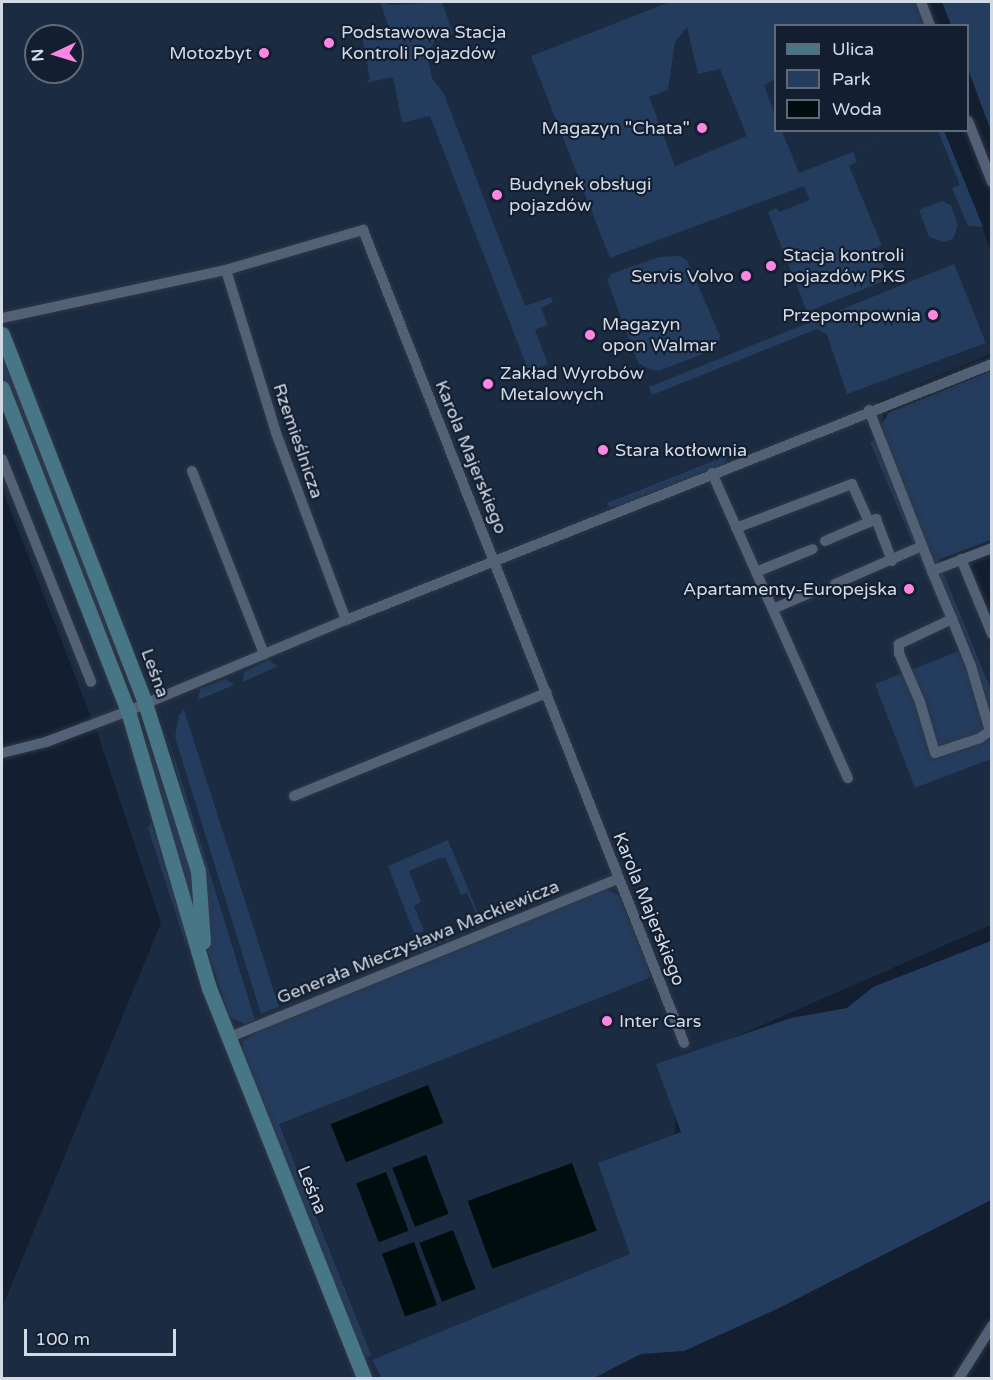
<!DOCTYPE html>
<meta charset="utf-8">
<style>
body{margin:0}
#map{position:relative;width:993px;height:1380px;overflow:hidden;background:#131f31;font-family:"Varela Round",sans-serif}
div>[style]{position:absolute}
.built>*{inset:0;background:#1b2b41}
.green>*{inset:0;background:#243c5e}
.water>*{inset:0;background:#000d0e;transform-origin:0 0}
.roads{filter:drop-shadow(0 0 2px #303745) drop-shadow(0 0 2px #303745)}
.street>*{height:10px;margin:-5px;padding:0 5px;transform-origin:5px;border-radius:5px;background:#536176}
.secondary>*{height:15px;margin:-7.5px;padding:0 7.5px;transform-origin:7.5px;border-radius:7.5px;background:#477686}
.dots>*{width:16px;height:16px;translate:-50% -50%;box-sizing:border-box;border:3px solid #131f31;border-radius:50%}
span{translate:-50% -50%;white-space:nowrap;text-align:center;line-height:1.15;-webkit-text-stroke:4.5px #131f31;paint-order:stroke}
.poi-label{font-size:18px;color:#d2dae6}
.left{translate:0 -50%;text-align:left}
.right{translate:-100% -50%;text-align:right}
.street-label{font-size:18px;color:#d2dae6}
.frame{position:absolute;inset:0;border:3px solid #d2dae6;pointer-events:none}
.legend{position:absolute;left:774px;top:24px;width:195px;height:108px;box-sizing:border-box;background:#131f31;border:2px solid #5f6a79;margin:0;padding:8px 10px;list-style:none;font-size:18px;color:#d2dae6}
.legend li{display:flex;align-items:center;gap:12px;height:30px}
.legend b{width:30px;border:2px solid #5f6a79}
.north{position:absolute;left:24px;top:24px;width:60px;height:60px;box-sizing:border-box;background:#131f31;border:2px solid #5f6a79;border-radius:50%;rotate:266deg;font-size:16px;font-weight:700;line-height:24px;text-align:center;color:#d2dae6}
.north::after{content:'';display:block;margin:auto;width:21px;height:27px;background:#fd86e2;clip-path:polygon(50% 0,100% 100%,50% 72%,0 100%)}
.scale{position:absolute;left:24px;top:1329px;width:152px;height:27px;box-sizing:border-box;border:3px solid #d2dae6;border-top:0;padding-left:8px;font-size:18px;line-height:21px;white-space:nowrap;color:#d2dae6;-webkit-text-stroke:4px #131f31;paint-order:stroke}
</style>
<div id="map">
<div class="built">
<i style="clip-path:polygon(evenodd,2px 2px,892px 2px,776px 26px,776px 130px,944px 131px,991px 250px,991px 354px,877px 401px,944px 568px,967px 560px,991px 623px,991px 925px,680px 1061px,664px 1272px,435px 1378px,2px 1378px,2px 1308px,161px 923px,97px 732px,2px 489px,2px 2px,36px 36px,72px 36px,72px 72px,36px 72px,36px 36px)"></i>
</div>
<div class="green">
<i style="clip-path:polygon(380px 2px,392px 5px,442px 2px,453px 34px,434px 42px,427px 55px,432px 78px,444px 94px,525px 306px,551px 297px,553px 302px,541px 308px,548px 325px,535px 330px,548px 364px,529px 372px,430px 116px,402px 123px,393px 77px,366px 83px,370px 79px,362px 37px,390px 31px)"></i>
<i style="clip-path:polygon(evenodd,670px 2px,915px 2px,924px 25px,776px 26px,775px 79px,764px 85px,775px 115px,776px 130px,782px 131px,799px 173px,906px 131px,853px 152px,857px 162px,849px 166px,882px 246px,876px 248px,885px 270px,882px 272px,884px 281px,807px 312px,768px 212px,776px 208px,779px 212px,810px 200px,804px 186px,610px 258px,531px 56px,670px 2px,687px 27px,698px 74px,720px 69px,747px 136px,675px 166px,649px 97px,668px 90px,675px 42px,687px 27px)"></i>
<i style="clip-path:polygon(942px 2px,991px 2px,991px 131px,968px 69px,968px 26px,951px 25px)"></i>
<i style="clip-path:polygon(938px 131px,944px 131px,983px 227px,968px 226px,952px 188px,960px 185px)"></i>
<i style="clip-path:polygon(942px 201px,951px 205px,958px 225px,953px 239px,944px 242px,929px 237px,919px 210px)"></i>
<i style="clip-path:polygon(680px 256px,687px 260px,720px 336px,718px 344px,713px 350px,659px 371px,649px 369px,638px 363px,607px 280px,611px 274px,659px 257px)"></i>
<i style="clip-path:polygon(954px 264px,986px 343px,847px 394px,827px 335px,817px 329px,652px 395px,649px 387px)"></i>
<i style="clip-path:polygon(2px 353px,127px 670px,124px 672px,67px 543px,2px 375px)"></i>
<i style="clip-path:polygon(991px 371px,991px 540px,938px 560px,991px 690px,991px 759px,915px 788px,875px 684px,959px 651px,870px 442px,885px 435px,882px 425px,888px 413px)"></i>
<i style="clip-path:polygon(728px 455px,725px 464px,613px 508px,608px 506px,607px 503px)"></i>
<i style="clip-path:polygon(268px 660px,278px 666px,243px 682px,244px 672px)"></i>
<i style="clip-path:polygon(226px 679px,234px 685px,198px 700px,200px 689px)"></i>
<i style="clip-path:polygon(184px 710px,279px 1007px,261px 1014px,175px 737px,179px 715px)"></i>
<i style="clip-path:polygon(168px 737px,255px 1020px,245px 1024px,230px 1018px,206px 946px,203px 871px)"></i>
<i style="clip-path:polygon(148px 744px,193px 875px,195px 915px,144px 745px)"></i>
<i style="clip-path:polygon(152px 822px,186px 933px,187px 948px,148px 828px)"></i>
<i style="clip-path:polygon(448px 840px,483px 925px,477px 928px,472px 924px,479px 921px,467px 892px,461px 895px,445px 857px,437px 859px,409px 871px,421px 902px,414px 906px,424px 931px,416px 934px,421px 948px,468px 932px,421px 951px,388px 866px)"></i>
<i style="clip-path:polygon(606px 889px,619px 895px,644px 954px,650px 976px,647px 979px,279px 1124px,371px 1355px,364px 1360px,242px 1051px,243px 1041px,261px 1029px)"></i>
<i style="clip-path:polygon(991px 941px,991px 1200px,775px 1310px,684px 1351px,641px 1354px,594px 1378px,382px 1378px,372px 1360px,630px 1254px,598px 1163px,681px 1132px,656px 1064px,791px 1018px,847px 1008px,873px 987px)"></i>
</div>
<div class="water">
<i style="left:428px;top:1085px;width:41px;height:105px;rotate:68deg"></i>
<i style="left:426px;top:1155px;width:63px;height:36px;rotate:69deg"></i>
<i style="left:572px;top:1163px;width:72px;height:111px;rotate:70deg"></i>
<i style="left:386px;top:1172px;width:63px;height:32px;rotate:69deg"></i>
<i style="left:453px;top:1230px;width:63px;height:36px;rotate:69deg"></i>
<i style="left:414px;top:1242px;width:67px;height:34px;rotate:70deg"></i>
</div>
<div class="roads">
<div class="street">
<i style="left:921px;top:2px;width:26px;rotate:69deg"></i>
<i style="left:968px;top:121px;width:66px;rotate:68.5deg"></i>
<i style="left:226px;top:270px;width:170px;rotate:72.9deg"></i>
<i style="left:276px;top:433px;width:200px;rotate:69.5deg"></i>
<i style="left:2px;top:318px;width:229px;rotate:-12.1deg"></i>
<i style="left:226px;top:270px;width:143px;rotate:-16.3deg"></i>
<i style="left:363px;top:230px;width:874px;rotate:68.45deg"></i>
<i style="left:869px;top:410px;width:173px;rotate:68.6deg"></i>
<i style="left:2px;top:459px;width:240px;rotate:68.2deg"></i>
<i style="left:192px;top:471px;width:197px;rotate:68.5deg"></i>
<i style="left:712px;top:473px;width:334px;rotate:66deg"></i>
<i style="left:736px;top:528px;width:124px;rotate:-20.8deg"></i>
<i style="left:852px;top:484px;width:42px;rotate:65.9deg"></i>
<i style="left:825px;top:541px;width:56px;rotate:-23.3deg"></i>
<i style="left:876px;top:519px;width:45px;rotate:69.1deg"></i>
<i style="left:961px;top:559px;width:81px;rotate:67.5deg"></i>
<i style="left:756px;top:572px;width:61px;rotate:-22deg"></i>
<i style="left:835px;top:584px;width:95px;rotate:-23.6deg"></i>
<i style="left:773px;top:609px;width:48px;rotate:-23.4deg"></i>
<i style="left:952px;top:619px;width:59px;rotate:154.7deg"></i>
<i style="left:899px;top:644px;width:9px;rotate:90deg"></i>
<i style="left:899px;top:653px;width:53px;rotate:66.8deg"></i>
<i style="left:920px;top:702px;width:53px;rotate:73.6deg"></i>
<i style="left:935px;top:753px;width:47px;rotate:-18.4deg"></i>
<i style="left:980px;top:738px;width:12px;rotate:-35deg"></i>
<i style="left:990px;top:731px;width:68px;rotate:-106.3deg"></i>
<i style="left:971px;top:666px;width:51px;rotate:-112deg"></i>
<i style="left:952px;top:619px;width:52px;rotate:-112.6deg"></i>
<i style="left:932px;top:571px;width:64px;rotate:-21deg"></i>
<i style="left:2px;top:753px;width:45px;rotate:-14deg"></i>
<i style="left:46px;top:742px;width:88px;rotate:-20.7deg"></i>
<i style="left:128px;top:711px;width:236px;rotate:-22.7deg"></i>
<i style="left:346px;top:620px;width:695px;rotate:-21.62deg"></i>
<i style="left:294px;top:796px;width:273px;rotate:-22.2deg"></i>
<i style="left:230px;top:1037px;width:419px;rotate:-22.2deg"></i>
<i style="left:959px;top:1378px;width:62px;rotate:-57.6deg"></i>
</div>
<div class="secondary">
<i style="left:2px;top:334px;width:396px;rotate:68.8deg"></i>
<i style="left:145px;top:703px;width:176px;rotate:72.5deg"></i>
<i style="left:198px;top:871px;width:71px;rotate:86deg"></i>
<i style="left:2px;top:388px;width:347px;rotate:68.7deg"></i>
<i style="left:128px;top:711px;width:289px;rotate:73.7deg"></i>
<i style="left:209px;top:988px;width:420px;rotate:68.3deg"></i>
</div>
</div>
<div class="dots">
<i style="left:329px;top:43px;background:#fd86e2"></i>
<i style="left:264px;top:53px;background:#fd86e2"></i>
<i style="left:702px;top:128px;background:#fd86e2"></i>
<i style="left:497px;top:195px;background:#fd86e2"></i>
<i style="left:771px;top:266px;background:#fd86e2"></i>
<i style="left:746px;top:276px;background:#fd86e2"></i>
<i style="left:933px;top:315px;background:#fd86e2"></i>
<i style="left:590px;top:335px;background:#fd86e2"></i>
<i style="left:488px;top:384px;background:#fd86e2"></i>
<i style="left:603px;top:450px;background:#fd86e2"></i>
<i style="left:909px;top:589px;background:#fd86e2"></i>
<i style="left:607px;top:1021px;background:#fd86e2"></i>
</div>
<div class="poi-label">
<span class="left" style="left:341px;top:43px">Podstawowa Stacja<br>Kontroli Pojazdów</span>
<span class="right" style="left:252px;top:53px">Motozbyt</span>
<span class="right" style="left:690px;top:128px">Magazyn "Chata"</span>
<span class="left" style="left:509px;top:195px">Budynek obsługi<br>pojazdów</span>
<span class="left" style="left:783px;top:266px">Stacja kontroli<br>pojazdów PKS</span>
<span class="right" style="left:734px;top:276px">Servis Volvo</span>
<span class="right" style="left:921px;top:315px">Przepompownia</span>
<span class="left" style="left:602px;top:335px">Magazyn<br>opon Walmar</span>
<span class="left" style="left:500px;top:384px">Zakład Wyrobów<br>Metalowych</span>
<span class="left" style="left:615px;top:450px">Stara kotłownia</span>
<span class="right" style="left:897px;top:589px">Apartamenty-Europejska</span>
<span class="left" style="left:619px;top:1021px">Inter Cars</span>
</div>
<div class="street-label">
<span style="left:298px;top:441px;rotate:71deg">Rzemieślnicza</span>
<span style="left:471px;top:457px;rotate:68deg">Karola Majerskiego</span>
<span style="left:155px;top:673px;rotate:70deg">Leśna</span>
<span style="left:649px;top:909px;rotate:68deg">Karola Majerskiego</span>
<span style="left:418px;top:942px;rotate:-22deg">Generała Mieczysława Mackiewicza</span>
<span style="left:312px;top:1190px;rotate:68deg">Leśna</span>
</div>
<div class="frame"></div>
<ul class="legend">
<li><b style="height:8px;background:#477686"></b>Ulica</li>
<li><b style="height:16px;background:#243c5e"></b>Park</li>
<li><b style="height:16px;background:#000d0e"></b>Woda</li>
</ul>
<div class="north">N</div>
<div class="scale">100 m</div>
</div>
